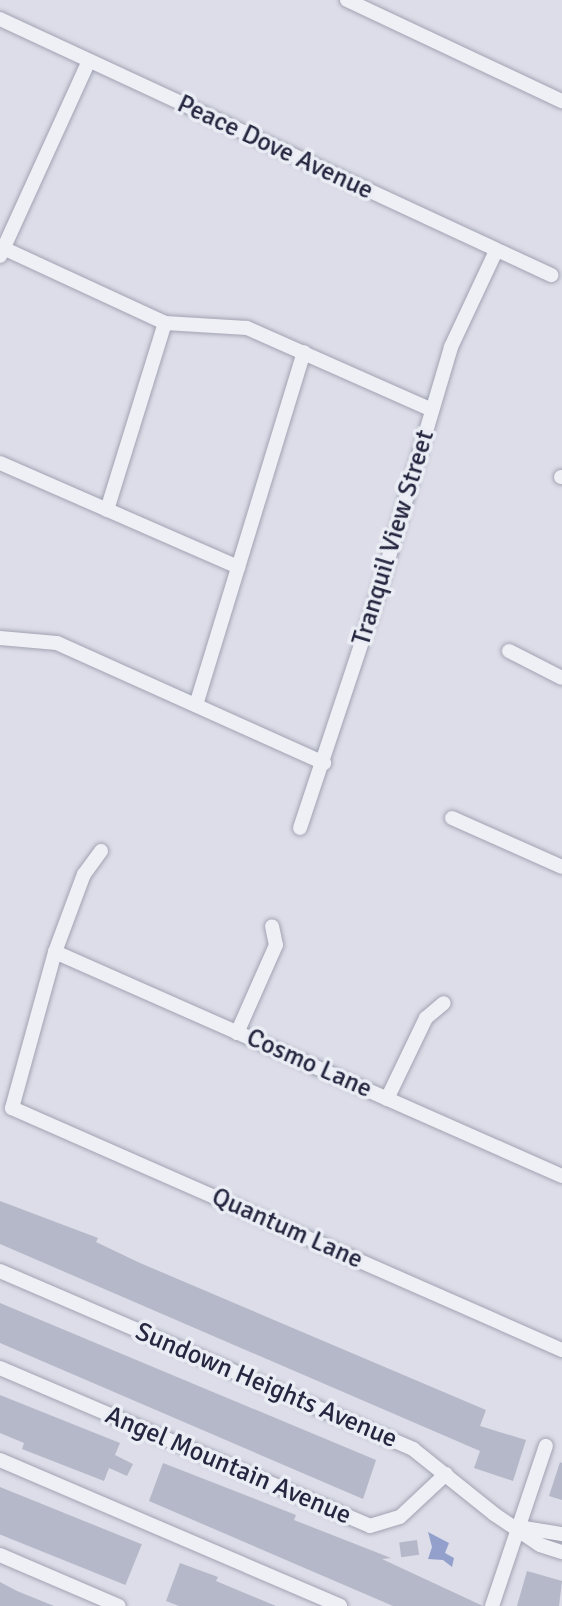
<!DOCTYPE html>
<style>
body{margin:0}
#map{position:relative;width:562px;height:1606px;overflow:hidden;background:#dcdde8;font-family:Signika,sans-serif}
div>[style]{position:absolute}
.water>*{inset:0;background:#93a0cc}
.building>*{inset:0;background:#b5b8c8;transform-origin:0 0}
.roads{filter:drop-shadow(0 0 2px #a1a3b2) drop-shadow(0 0 2px #a1a3b2)}
.minor>*{height:14px;margin:-7px;padding:0 7px;transform-origin:7px;border-radius:7px;background:#efeff6}
span{translate:-50% -50%;white-space:nowrap;text-align:center;line-height:1.15;-webkit-text-stroke:7px #ebedf5;paint-order:stroke}
.street-label{font-size:26px;color:#24273f}
</style>
<div id="map">
<div class="water">
<i style="clip-path:polygon(428px 1532px,449px 1543px,445px 1553px,454px 1558px,452px 1567px,443px 1560px,428px 1559px,432px 1547px)"></i>
</div>
<div class="building">
<i style="clip-path:polygon(0 1201px,98px 1238px,96px 1242px,140px 1263px,486px 1410px,480px 1426px,526px 1440px,513px 1481px,474px 1468px,480px 1451px,0 1244px)"></i>
<i style="clip-path:polygon(0 1303px,376px 1460px,363px 1499px,0 1343px)"></i>
<i style="clip-path:polygon(0 1395px,120px 1443px,115px 1455px,133px 1464px,127px 1476px,109px 1468px,104px 1481px,22px 1449px,24px 1443px,0 1433px)"></i>
<i style="clip-path:polygon(560px 1462px,562px 1463px,562px 1500px,549px 1496px)"></i>
<i style="clip-path:polygon(163px 1463px,296px 1515px,294px 1520px,391px 1558px,382px 1559px,483px 1606px,393px 1606px,149px 1501px)"></i>
<i style="left:0;top:1487px;width:153px;height:44px;rotate:22deg"></i>
<i style="left:417px;top:1540px;width:15px;height:18px;rotate:82deg"></i>
<i style="clip-path:polygon(180px 1563px,218px 1577px,216px 1581px,276px 1606px,179px 1606px,166px 1601px)"></i>
<i style="clip-path:polygon(527px 1571px,562px 1581px,559px 1606px,517px 1606px)"></i>
<i style="clip-path:polygon(0 1582px,17px 1591px,54px 1606px,0 1606px)"></i>
</div>
<div class="roads">
<div class="minor">
<i style="left:347px;top:0;width:238px;rotate:25.2deg"></i>
<i style="left:0;top:19px;width:608px;rotate:24.92deg"></i>
<i style="left:3px;top:248px;width:179px;rotate:24.8deg"></i>
<i style="left:165px;top:323px;width:82px;rotate:3.5deg"></i>
<i style="left:247px;top:328px;width:202px;rotate:23.9deg"></i>
<i style="left:0;top:256px;width:214px;rotate:-65.5deg"></i>
<i style="left:0;top:463px;width:260px;rotate:23.6deg"></i>
<i style="left:561px;top:477px;width:1px"></i>
<i style="left:107px;top:510px;width:196px;rotate:-72.8deg"></i>
<i style="left:0;top:638px;width:57px;rotate:5deg"></i>
<i style="left:57px;top:643px;width:293px;rotate:24.2deg"></i>
<i style="left:509px;top:651px;width:59px;rotate:27deg"></i>
<i style="left:196px;top:705px;width:369px;rotate:-73deg"></i>
<i style="left:452px;top:818px;width:120px;rotate:24deg"></i>
<i style="left:300px;top:828px;width:254px;rotate:-71.6deg"></i>
<i style="left:380px;top:587px;width:250px;rotate:-73.5deg"></i>
<i style="left:451px;top:347px;width:106px;rotate:-64.9deg"></i>
<i style="left:101px;top:851px;width:29px;rotate:126deg"></i>
<i style="left:84px;top:874px;width:83px;rotate:110.4deg"></i>
<i style="left:55px;top:952px;width:162px;rotate:105.4deg"></i>
<i style="left:12px;top:1108px;width:601px;rotate:23.75deg"></i>
<i style="left:55px;top:952px;width:554px;rotate:23.84deg"></i>
<i style="left:237px;top:1033px;width:96px;rotate:-66.1deg"></i>
<i style="left:276px;top:945px;width:19px;rotate:-102deg"></i>
<i style="left:387px;top:1099px;width:90px;rotate:-64.3deg"></i>
<i style="left:426px;top:1018px;width:23px;rotate:-40deg"></i>
<i style="left:0;top:1271px;width:450px;rotate:23.3deg"></i>
<i style="left:413px;top:1449px;width:104px;rotate:38.7deg"></i>
<i style="left:494px;top:1514px;width:55px;rotate:34deg"></i>
<i style="left:540px;top:1545px;width:23px;rotate:18deg"></i>
<i style="left:0;top:1368px;width:402px;rotate:23.1deg"></i>
<i style="left:370px;top:1526px;width:31px;rotate:-17deg"></i>
<i style="left:400px;top:1517px;width:63px;rotate:-43.1deg"></i>
<i style="left:0;top:1460px;width:370px;rotate:23.2deg"></i>
<i style="left:518px;top:1527px;width:45px;rotate:9deg"></i>
<i style="left:0;top:1555px;width:129px;rotate:23.2deg"></i>
<i style="left:492px;top:1606px;width:169px;rotate:-71.4deg"></i>
</div>
</div>
<div class="street-label">
<span style="left:275px;top:148px;rotate:25deg">Peace Dove Avenue</span>
<span style="left:394px;top:538px;rotate:-73deg">Tranquil View Street</span>
<span style="left:309px;top:1064px;rotate:24deg">Cosmo Lane</span>
<span style="left:287px;top:1229px;rotate:24deg">Quantum Lane</span>
<span style="left:266px;top:1386px;rotate:23deg">Sundown Heights Avenue</span>
<span style="left:228px;top:1466px;rotate:23deg">Angel Mountain Avenue</span>
</div>
</div>
